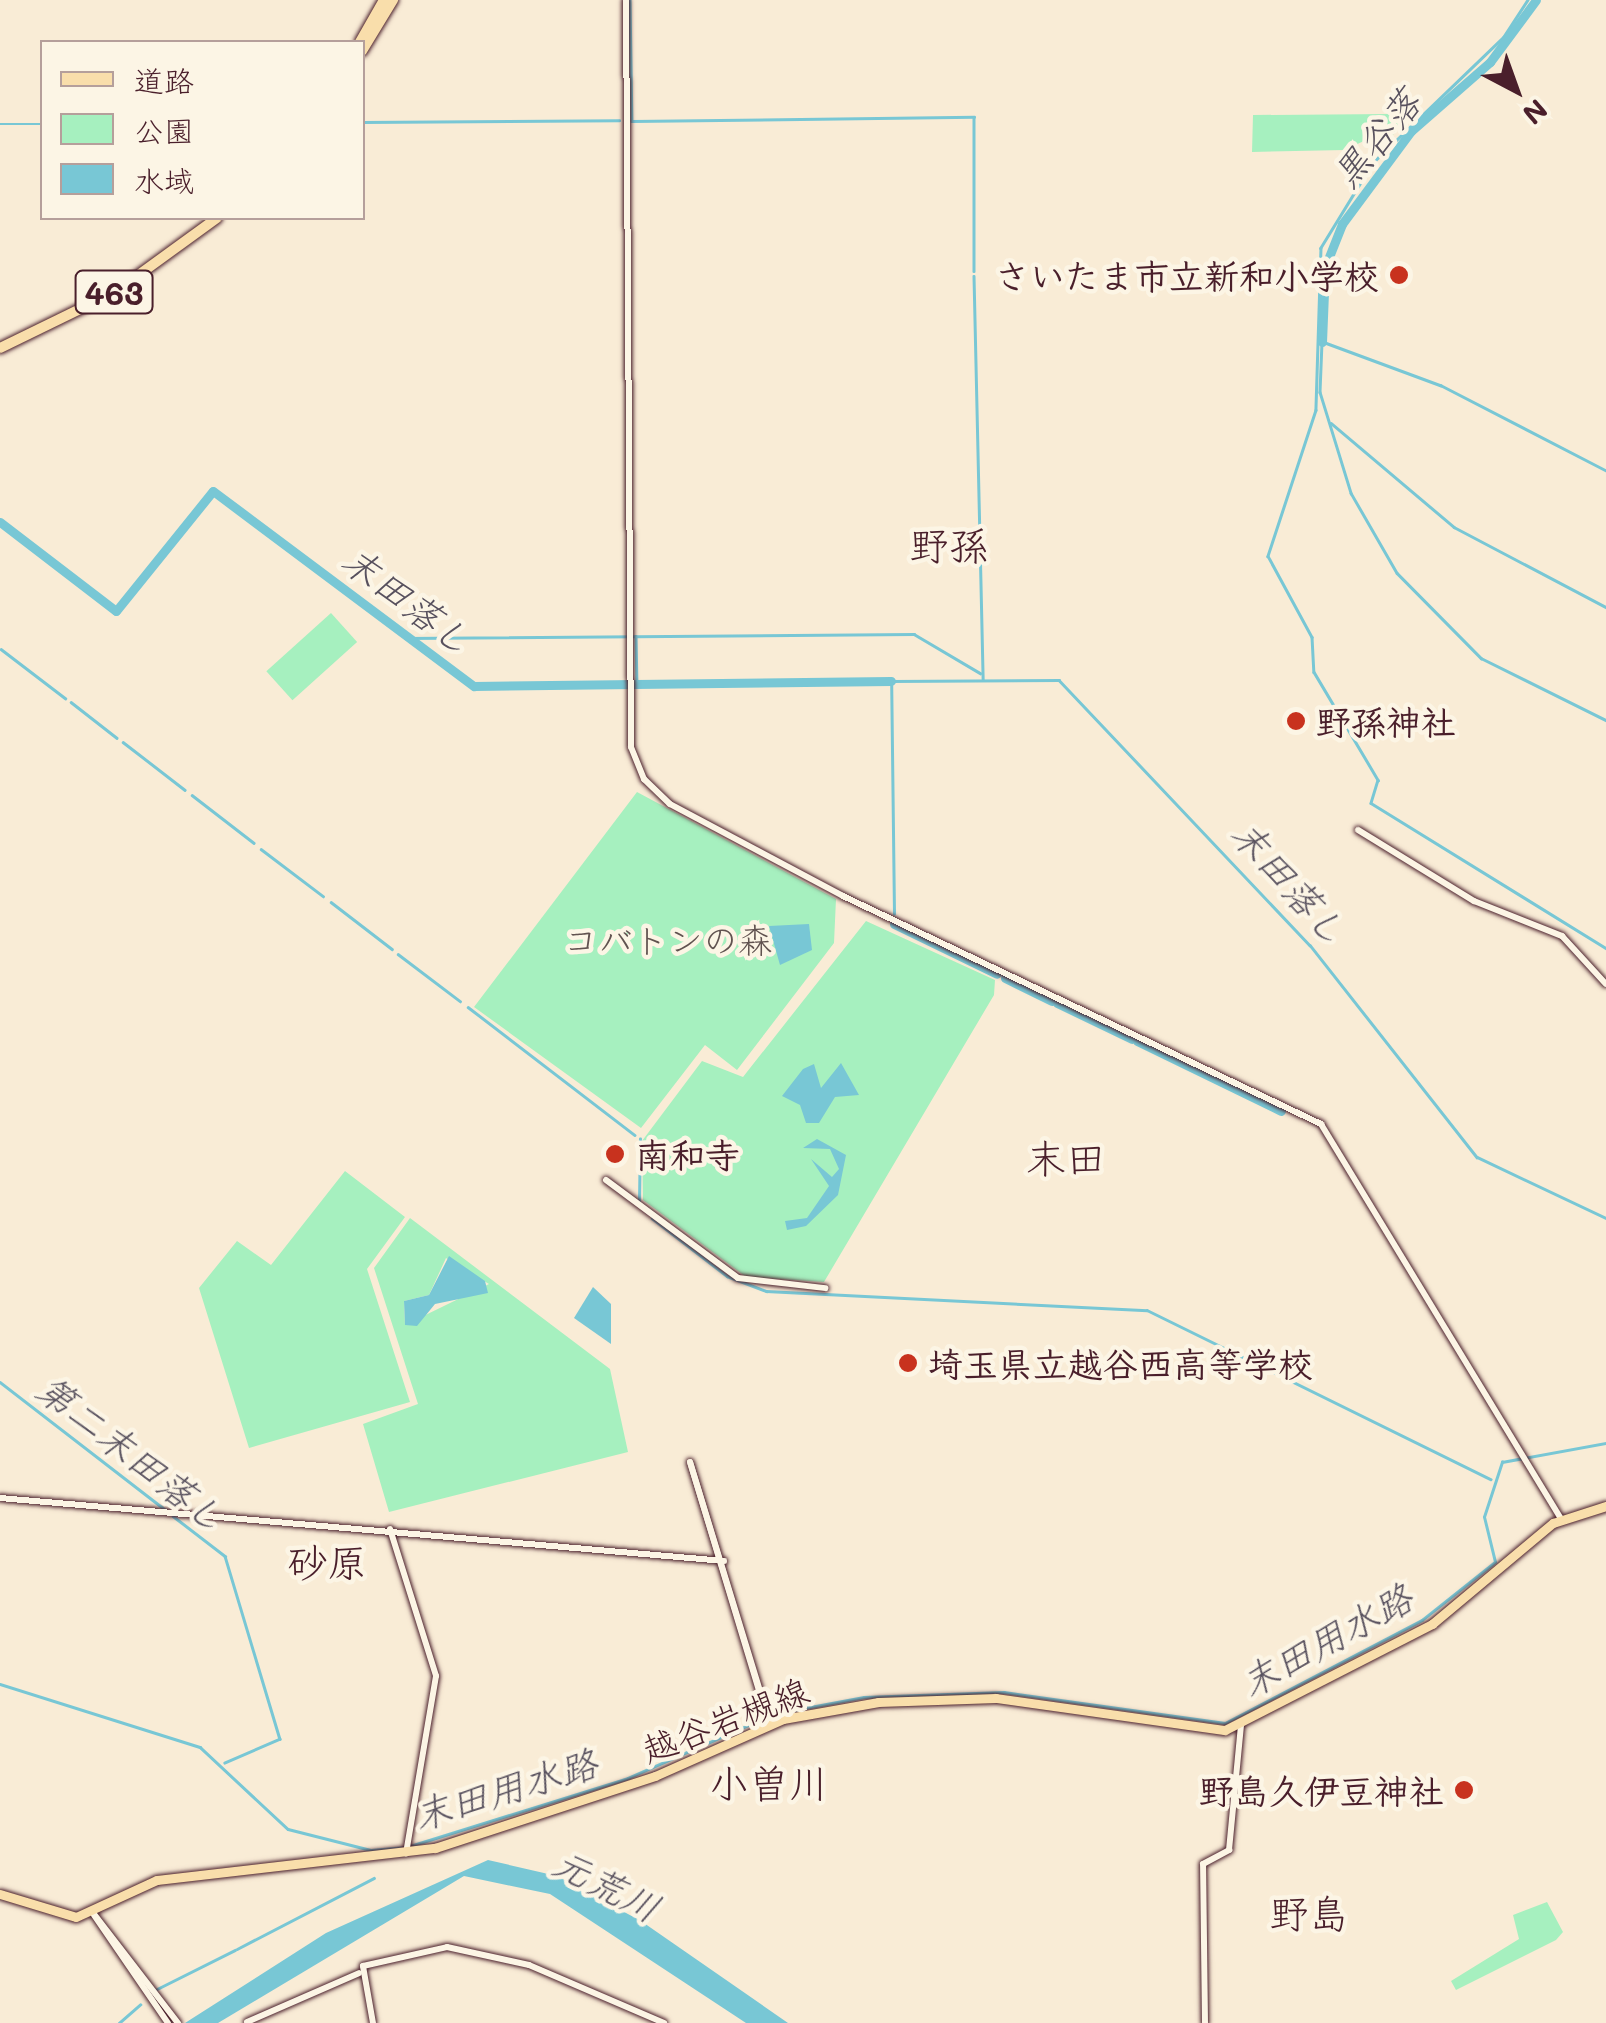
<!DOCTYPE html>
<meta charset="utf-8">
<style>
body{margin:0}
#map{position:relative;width:1606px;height:2023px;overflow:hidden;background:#f9ecd6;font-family:Mali,"Klee One",sans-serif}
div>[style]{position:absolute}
.green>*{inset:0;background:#a6f0bf;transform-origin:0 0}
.water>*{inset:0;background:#78c7d5}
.stream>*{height:2.5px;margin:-1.25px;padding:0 1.25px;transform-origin:1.25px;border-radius:1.25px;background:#78c7d5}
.river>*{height:9px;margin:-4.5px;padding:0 4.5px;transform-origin:4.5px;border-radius:4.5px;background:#78c7d5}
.roads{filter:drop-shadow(0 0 2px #4a1f2b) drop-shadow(0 0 2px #4a1f2b)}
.tertiary>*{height:6px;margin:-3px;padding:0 3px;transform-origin:3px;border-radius:3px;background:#fcf5e5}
.secondary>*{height:6px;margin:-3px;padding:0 3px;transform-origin:3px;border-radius:3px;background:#fcf5e5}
.primary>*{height:9px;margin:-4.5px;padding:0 4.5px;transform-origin:4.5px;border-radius:4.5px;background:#f9deab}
.trunk>*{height:10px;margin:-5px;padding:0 5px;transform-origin:5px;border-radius:5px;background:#f9deab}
.dots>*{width:28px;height:28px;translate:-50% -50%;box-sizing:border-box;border:5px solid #fcf5e5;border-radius:50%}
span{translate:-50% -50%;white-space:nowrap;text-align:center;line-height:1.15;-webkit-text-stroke:9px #fcf5e5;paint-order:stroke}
.shield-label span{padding:2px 8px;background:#fcf5e5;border:2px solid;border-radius:8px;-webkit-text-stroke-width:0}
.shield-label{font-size:32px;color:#4a1f2b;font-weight:700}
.poi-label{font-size:35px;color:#4a1f2b;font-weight:700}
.right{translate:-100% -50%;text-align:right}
.left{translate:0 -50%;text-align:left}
.park-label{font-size:35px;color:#615350}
.street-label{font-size:35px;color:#4a1f2b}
.water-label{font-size:38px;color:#58515e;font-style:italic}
.quarter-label{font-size:40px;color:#4a1f2b}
.legend{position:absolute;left:40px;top:40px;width:325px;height:180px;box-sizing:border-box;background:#fcf5e5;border:2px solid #b59f9b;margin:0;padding:12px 18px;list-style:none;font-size:30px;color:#4a1f2b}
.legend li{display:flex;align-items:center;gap:20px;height:50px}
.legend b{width:50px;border:2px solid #b59f9b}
.north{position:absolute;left:1466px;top:40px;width:100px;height:100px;-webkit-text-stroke:8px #fcf5e5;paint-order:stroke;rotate:139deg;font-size:28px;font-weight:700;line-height:40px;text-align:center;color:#4a1f2b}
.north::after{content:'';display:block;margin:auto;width:35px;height:45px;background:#4a1f2b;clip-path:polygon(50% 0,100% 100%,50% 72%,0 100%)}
</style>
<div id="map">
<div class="green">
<i style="clip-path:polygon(1390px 114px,1400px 127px,1382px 147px,1370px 138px,1345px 150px,1252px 152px,1253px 115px)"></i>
<i style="left:331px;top:613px;width:39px;height:87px;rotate:48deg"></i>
<i style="clip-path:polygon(637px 792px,836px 899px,834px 943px,737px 1070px,705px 1045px,641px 1128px,474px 1007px)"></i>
<i style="clip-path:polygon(866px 921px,995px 980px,994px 995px,824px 1282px,746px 1277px,643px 1200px,642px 1141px,702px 1061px,743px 1077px)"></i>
<i style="clip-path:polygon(345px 1171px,405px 1217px,367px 1269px,410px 1402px,249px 1448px,199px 1288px,237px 1241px,271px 1265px)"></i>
<i style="clip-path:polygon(evenodd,410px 1218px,610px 1369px,628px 1452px,389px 1512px,363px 1424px,418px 1404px,374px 1268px,410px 1218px,446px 1258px,489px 1284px,405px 1325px,404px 1301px,429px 1295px,446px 1258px)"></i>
<i style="clip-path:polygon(1547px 1902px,1563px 1932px,1556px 1940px,1456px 1990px,1451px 1981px,1519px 1939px,1513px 1915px)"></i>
</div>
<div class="water">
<i style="clip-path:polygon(809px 924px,812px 950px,780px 965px,769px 926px)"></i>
<i style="clip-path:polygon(841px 1063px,859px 1095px,835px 1097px,819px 1123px,806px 1123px,800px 1105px,782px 1096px,803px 1069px,814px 1064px,821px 1088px)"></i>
<i style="clip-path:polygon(817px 1139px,846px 1155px,838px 1195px,806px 1226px,787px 1230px,785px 1221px,807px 1218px,829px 1186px,811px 1159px,832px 1177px,839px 1169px,830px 1149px,803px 1148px)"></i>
<i style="clip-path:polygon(449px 1256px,485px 1281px,488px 1293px,435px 1304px,417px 1326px,405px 1325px,404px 1301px,429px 1295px)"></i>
<i style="clip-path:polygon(593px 1287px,611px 1304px,611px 1344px,574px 1318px)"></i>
<i style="clip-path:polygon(488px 1860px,557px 1876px,641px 1921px,788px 2023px,746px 2023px,550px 1894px,464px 1876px,218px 2023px,185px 2023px,326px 1933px)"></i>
</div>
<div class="stream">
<i style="left:630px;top:0;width:121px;rotate:89.1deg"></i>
<i style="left:632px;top:121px;width:342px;rotate:-0.7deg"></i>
<i style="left:974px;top:117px;width:154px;rotate:90deg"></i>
<i style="left:1528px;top:0;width:44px;rotate:123deg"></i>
<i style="left:1504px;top:37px;width:182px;rotate:136.1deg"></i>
<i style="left:1373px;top:163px;width:100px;rotate:121.5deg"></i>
<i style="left:1321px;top:248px;width:162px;rotate:91.8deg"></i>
<i style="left:1316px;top:410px;width:154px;rotate:108.2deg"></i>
<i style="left:1268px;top:556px;width:92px;rotate:61.5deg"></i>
<i style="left:1312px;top:637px;width:35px;rotate:87deg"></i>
<i style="left:1314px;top:672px;width:126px;rotate:59.3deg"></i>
<i style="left:1378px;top:780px;width:24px;rotate:107deg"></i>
<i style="left:1371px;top:803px;width:276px;rotate:31.7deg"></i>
<i style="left:362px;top:122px;width:257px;rotate:-0.4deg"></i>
<i style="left:0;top:124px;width:42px"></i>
<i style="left:974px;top:276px;width:403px;rotate:88.7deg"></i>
<i style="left:1331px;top:423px;width:161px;rotate:40.2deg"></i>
<i style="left:1454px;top:527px;width:172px;rotate:27.8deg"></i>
<i style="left:1606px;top:471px;width:186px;rotate:-152.7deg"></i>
<i style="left:1441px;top:386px;width:127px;rotate:-159.7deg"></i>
<i style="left:1322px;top:342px;width:50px;rotate:92.3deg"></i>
<i style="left:1320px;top:392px;width:106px;rotate:72.9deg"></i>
<i style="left:1351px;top:493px;width:92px;rotate:60.1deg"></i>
<i style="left:1397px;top:573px;width:120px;rotate:45.3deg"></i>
<i style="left:1481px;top:658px;width:140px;rotate:26.4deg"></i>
<i style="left:636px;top:636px;width:50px;rotate:88.9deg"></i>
<i style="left:405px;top:638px;width:509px;rotate:-0.45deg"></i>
<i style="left:914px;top:634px;width:77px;rotate:30.6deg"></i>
<i style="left:1px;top:649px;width:81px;rotate:37.4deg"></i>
<i style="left:71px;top:702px;width:58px;rotate:38deg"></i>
<i style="left:123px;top:742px;width:78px;rotate:37.7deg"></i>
<i style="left:192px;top:795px;width:78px;rotate:37.7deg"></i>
<i style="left:261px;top:849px;width:78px;rotate:37.2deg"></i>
<i style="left:331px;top:902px;width:77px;rotate:37.6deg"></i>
<i style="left:894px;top:914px;width:233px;rotate:-90.7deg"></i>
<i style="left:891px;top:681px;width:168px;rotate:-0.3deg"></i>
<i style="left:1059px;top:680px;width:365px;rotate:46.6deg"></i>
<i style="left:1310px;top:945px;width:270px;rotate:51.8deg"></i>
<i style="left:1477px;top:1157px;width:143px;rotate:25.3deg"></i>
<i style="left:398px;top:954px;width:78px;rotate:37.2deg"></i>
<i style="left:468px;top:1007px;width:210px;rotate:37.5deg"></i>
<i style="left:639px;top:1201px;width:62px;rotate:-89.1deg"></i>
<i style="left:652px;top:1218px;width:95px;rotate:37.7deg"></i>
<i style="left:727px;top:1276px;width:42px;rotate:21deg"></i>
<i style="left:766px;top:1291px;width:381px;rotate:2.9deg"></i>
<i style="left:1147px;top:1310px;width:383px;rotate:26.2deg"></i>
<i style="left:0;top:1382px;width:211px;rotate:37.7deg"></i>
<i style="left:173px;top:1516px;width:66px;rotate:37.6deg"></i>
<i style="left:225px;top:1556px;width:191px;rotate:73.3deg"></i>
<i style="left:280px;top:1739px;width:60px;rotate:156.4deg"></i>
<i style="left:0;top:1684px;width:210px;rotate:17.5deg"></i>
<i style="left:200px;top:1747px;width:120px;rotate:43deg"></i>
<i style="left:288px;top:1829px;width:86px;rotate:14.2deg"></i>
<i style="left:371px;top:1850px;width:32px;rotate:-5deg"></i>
<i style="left:778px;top:1713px;width:87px;rotate:-10.5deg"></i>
<i style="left:864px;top:1697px;width:140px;rotate:-2deg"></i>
<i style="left:1004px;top:1692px;width:223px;rotate:8deg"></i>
<i style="left:1225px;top:1723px;width:222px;rotate:-27.6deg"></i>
<i style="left:1422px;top:1620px;width:93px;rotate:-38.5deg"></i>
<i style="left:1495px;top:1562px;width:46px;rotate:-103.7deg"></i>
<i style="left:1484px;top:1517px;width:58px;rotate:-71.9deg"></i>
<i style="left:1502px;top:1462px;width:106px;rotate:-10.4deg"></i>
<i style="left:410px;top:1846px;width:228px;rotate:-17.3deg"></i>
<i style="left:628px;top:1778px;width:142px;rotate:-23.7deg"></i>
<i style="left:237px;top:1949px;width:154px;rotate:-27.4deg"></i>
<i style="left:157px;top:1989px;width:87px;rotate:-26.6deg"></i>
<i style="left:119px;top:2023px;width:28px;rotate:-41deg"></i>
</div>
<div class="river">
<i style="left:1322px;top:342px;width:75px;rotate:-87.7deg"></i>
<i style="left:1325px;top:267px;width:46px;rotate:-68.4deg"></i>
<i style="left:1342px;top:224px;width:116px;rotate:-53.4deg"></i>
<i style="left:1411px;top:131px;width:105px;rotate:-41.1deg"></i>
<i style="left:1490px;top:62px;width:77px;rotate:-53.4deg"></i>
<i style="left:0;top:522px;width:146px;rotate:37.5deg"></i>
<i style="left:116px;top:611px;width:154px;rotate:-51.1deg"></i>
<i style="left:213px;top:491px;width:326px;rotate:36.8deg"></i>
<i style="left:474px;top:686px;width:417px;rotate:-0.7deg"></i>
<i style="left:894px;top:924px;width:114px;rotate:25.9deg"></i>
<i style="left:1005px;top:978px;width:52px;rotate:26.1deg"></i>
<i style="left:1057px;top:1003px;width:83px;rotate:25.6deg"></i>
<i style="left:1137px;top:1041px;width:160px;rotate:25.9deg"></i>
</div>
<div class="roads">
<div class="tertiary">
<i style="left:626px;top:0;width:747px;rotate:89.62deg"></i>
<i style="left:631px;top:747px;width:35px;rotate:68deg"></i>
<i style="left:644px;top:779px;width:36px;rotate:44deg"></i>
<i style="left:670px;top:804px;width:196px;rotate:28deg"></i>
<i style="left:843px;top:896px;width:530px;rotate:25.5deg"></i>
<i style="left:1321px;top:1124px;width:461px;rotate:58.7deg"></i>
<i style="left:1358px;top:830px;width:136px;rotate:31.5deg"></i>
<i style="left:1474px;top:901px;width:95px;rotate:21.7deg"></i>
<i style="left:1562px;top:936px;width:65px;rotate:47.5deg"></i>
<i style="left:606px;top:1180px;width:164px;rotate:36.6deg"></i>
<i style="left:738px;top:1278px;width:88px;rotate:6.6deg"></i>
<i style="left:690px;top:1462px;width:274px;rotate:73.2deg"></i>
<i style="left:690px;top:1462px;width:273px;rotate:73deg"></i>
<i style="left:0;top:1498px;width:727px;rotate:4.97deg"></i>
<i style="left:390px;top:1529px;width:154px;rotate:72.6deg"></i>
<i style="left:436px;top:1676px;width:180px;rotate:99.6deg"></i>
<i style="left:94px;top:1914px;width:138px;rotate:52.4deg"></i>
<i style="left:94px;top:1915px;width:131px;rotate:55.6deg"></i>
<i style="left:1205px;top:2023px;width:159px;rotate:-90.7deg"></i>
<i style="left:1203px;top:1864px;width:30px;rotate:-28deg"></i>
<i style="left:1229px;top:1850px;width:125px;rotate:-84.5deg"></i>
</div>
<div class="secondary">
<i style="left:247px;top:2022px;width:122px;rotate:-23.6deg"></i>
<i style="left:373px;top:2023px;width:58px;rotate:-100deg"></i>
<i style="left:363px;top:1966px;width:86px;rotate:-12.7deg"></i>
<i style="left:447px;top:1947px;width:84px;rotate:12.4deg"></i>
<i style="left:529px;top:1965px;width:147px;rotate:23.2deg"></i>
</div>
<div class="primary">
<i style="left:0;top:1894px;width:79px;rotate:16.8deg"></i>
<i style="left:76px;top:1917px;width:89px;rotate:-24.6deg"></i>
<i style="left:157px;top:1880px;width:280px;rotate:-6.6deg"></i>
<i style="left:435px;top:1848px;width:231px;rotate:-18.1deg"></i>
<i style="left:655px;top:1776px;width:140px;rotate:-24deg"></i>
<i style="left:783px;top:1719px;width:97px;rotate:-10.1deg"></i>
<i style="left:878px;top:1702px;width:118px;rotate:-1.9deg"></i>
<i style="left:996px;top:1698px;width:231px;rotate:8deg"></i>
<i style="left:1225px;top:1730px;width:233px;rotate:-27.1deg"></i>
<i style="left:1432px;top:1624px;width:158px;rotate:-39.9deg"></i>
<i style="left:1553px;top:1523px;width:56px;rotate:-17.8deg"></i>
</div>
<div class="trunk">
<i style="left:360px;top:42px;width:48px;rotate:-60.3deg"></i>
<i style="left:362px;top:51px;width:60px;rotate:-58.7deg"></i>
<i style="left:0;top:348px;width:128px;rotate:-26deg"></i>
<i style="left:115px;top:292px;width:126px;rotate:-36deg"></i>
</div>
</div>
<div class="dots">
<i style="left:1399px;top:275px;background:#c8321e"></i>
<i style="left:1296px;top:721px;background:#c8321e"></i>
<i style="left:615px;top:1154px;background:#c8321e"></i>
<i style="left:908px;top:1363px;background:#c8321e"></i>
<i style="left:1464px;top:1790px;background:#c8321e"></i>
</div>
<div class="shield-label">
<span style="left:114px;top:292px">463</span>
</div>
<div class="poi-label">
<span class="right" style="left:1379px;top:275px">さいたま市立新和小学校</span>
<span class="left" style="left:1316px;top:721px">野孫神社</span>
<span class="left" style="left:635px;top:1154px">南和寺</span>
<span class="left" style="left:928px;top:1363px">埼玉県立越谷西高等学校</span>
<span class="right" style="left:1444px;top:1790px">野島久伊豆神社</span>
</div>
<div class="park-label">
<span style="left:668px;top:939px">コバトンの森</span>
</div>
<div class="street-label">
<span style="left:725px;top:1719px;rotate:-21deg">越谷岩槻線</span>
</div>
<div class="water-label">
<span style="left:1376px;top:138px;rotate:-50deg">黒谷落</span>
<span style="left:408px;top:600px;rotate:37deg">末田落し</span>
<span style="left:1290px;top:882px;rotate:48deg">末田落し</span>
<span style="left:132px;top:1453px;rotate:38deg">第二末田落し</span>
<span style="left:1326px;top:1640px;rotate:-29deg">末田用水路</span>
<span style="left:505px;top:1789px;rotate:-17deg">末田用水路</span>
<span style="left:607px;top:1885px;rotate:27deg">元荒川</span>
</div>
<div class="quarter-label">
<span style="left:949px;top:544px">野孫</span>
<span style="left:1066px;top:1157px">末田</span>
<span style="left:327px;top:1561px">砂原</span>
<span style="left:769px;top:1782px">小曽川</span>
<span style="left:1309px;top:1912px">野島</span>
</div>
<ul class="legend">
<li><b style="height:12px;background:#f9deab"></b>道路</li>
<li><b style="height:28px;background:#a6f0bf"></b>公園</li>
<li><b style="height:28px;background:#78c7d5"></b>水域</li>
</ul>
<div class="north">N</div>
</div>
